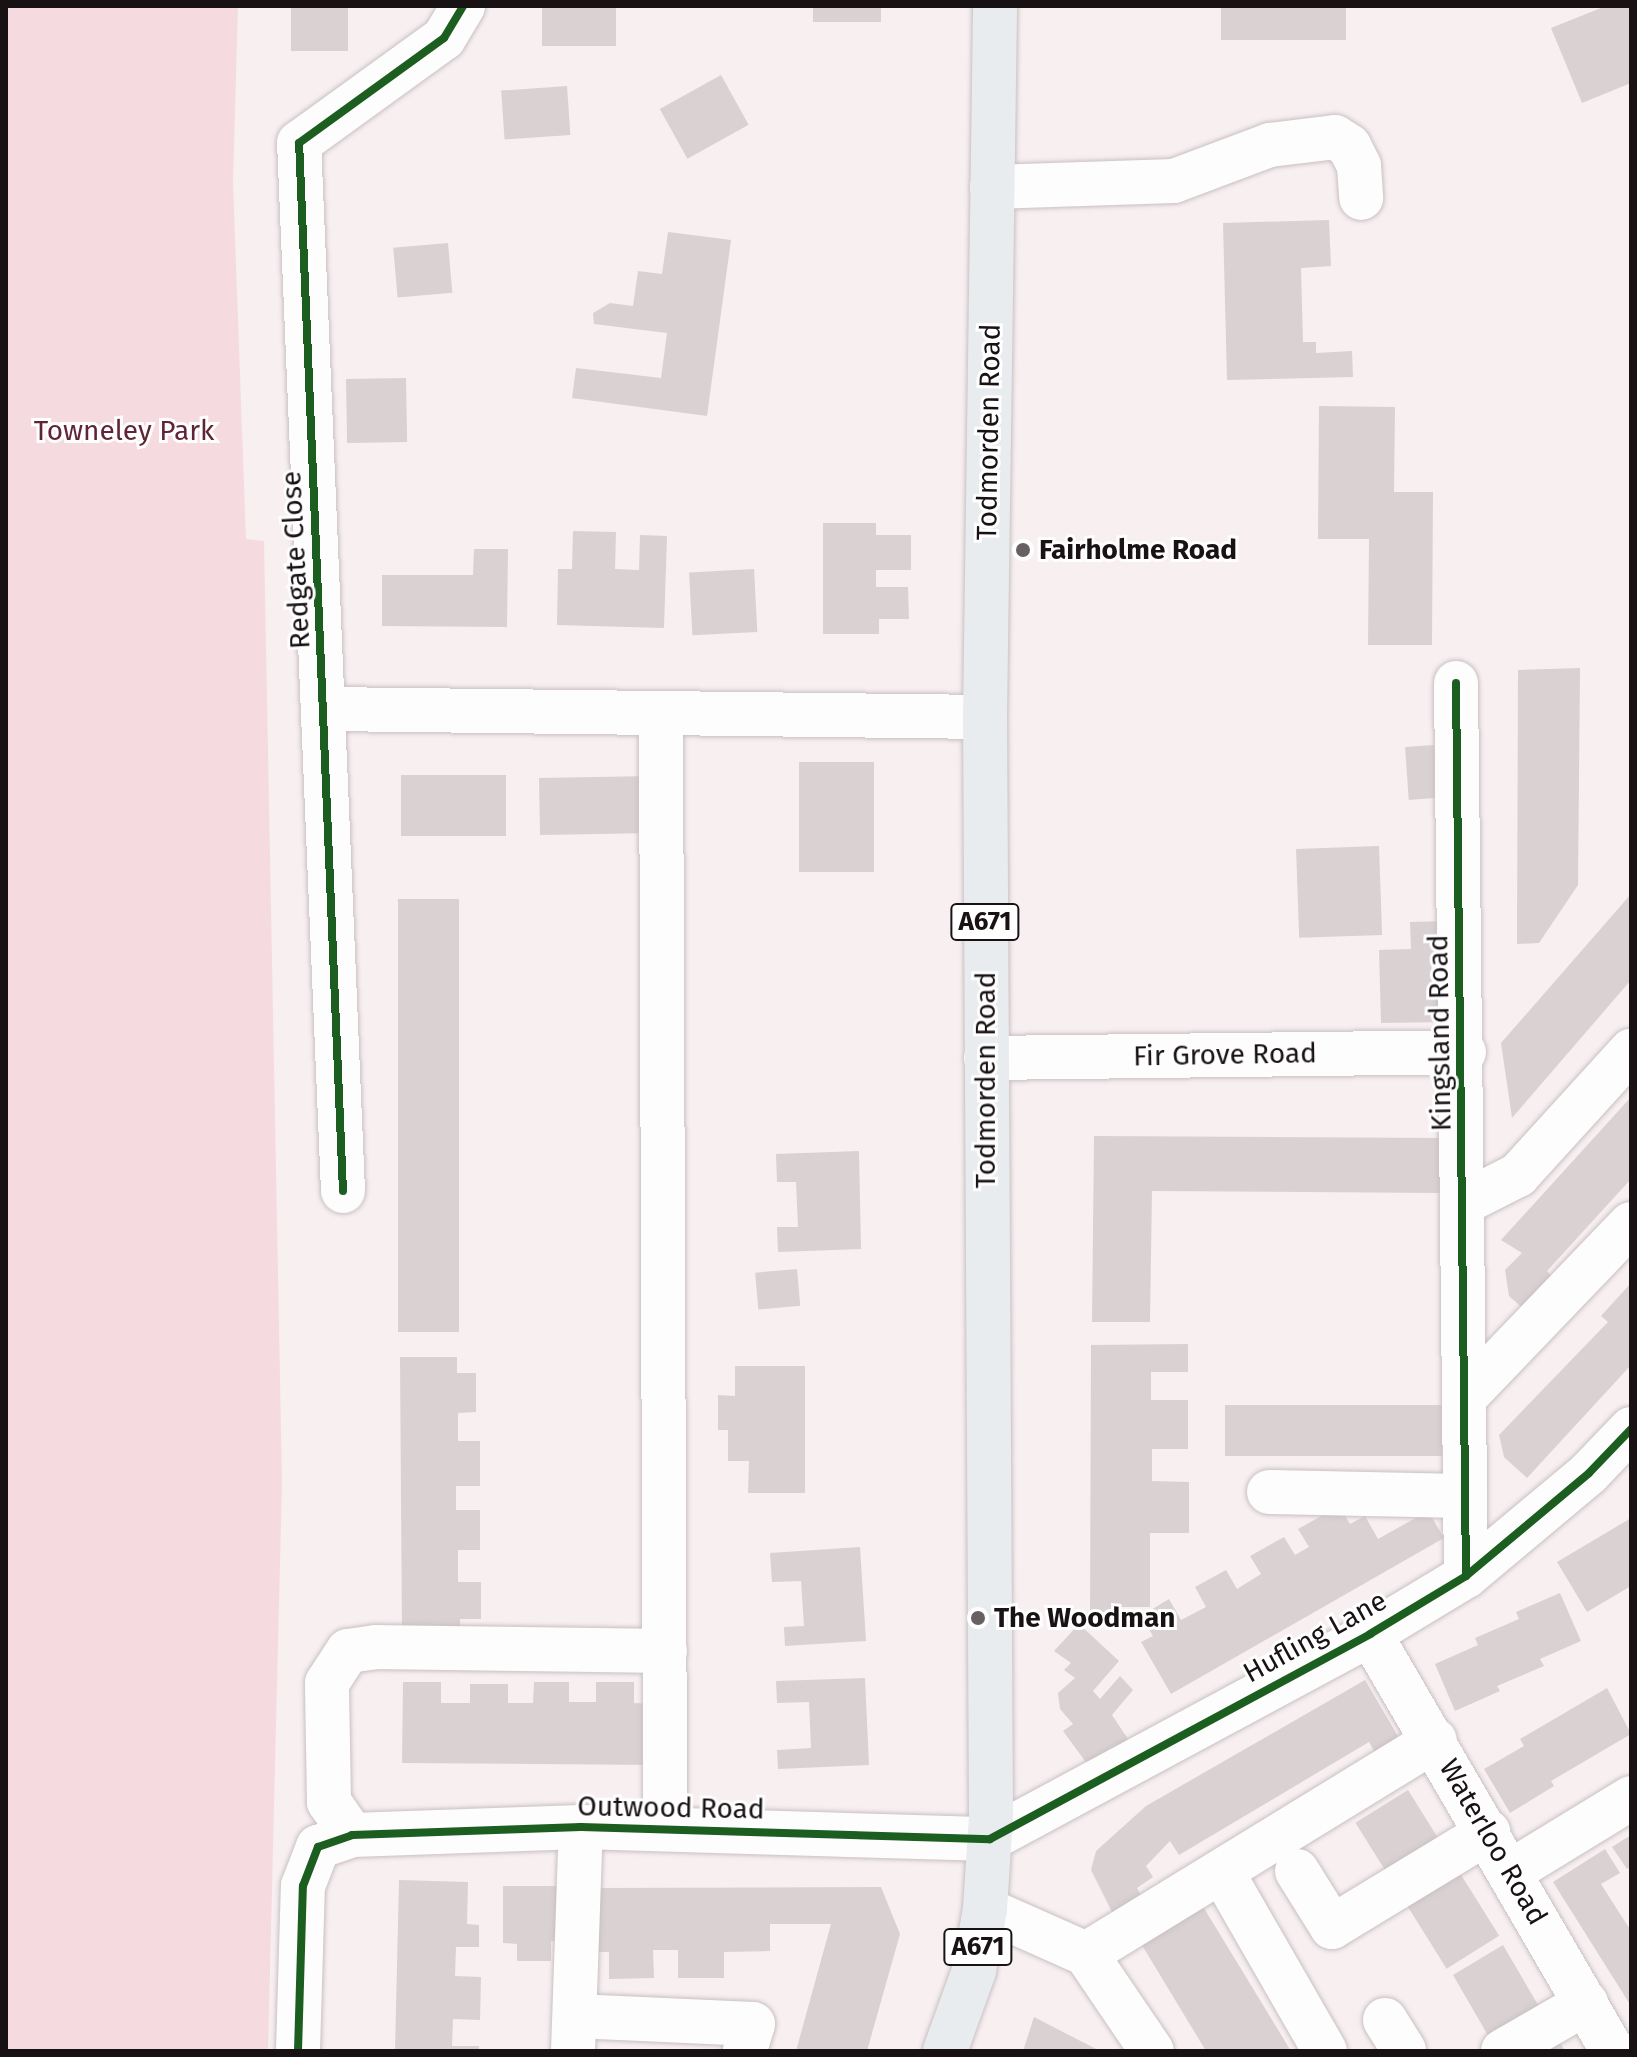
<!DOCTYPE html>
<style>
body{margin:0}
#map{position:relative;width:1637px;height:2057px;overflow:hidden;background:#f8eff1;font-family:"Fira Sans",sans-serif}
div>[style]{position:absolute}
.green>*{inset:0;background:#f5dbe0}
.building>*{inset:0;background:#d9d1d2;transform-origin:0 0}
.roads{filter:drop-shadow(0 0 2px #c8c0c2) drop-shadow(0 0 2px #c8c0c2)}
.minor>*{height:44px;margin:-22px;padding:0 22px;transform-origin:22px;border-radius:22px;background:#fefdfd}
.highway>*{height:44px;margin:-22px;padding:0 22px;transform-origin:22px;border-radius:22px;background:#e8ecef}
.cycleway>*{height:8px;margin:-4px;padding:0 4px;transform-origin:4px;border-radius:4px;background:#1b5e20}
.dots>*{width:22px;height:22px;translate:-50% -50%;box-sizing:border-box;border:4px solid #fefefe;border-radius:50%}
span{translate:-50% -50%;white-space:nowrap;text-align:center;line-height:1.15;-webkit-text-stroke:6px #fefefe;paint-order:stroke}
.shield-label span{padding:2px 6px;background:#fefefe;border:2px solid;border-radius:6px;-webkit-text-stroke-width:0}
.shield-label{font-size:26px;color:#191214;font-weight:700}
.park-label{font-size:28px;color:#5f2537}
.street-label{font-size:28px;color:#191214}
.poi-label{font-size:28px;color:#191214;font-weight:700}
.left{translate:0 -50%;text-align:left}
.frame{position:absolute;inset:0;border:8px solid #191214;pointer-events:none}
</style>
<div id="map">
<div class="green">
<i style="clip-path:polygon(6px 6px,238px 6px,233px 182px,246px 539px,264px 541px,282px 1483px,268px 2051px,6px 2051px)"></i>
</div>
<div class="building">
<i style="left:291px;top:6px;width:57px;height:45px"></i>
<i style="left:542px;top:6px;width:74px;height:40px"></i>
<i style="left:813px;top:6px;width:68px;height:16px"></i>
<i style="left:1221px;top:6px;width:125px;height:34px"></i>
<i style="clip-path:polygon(1606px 6px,1631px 6px,1631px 83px,1582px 103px,1551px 28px)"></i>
<i style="left:721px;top:75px;width:57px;height:70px;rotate:61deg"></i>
<i style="left:567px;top:86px;width:49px;height:66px;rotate:86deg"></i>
<i style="clip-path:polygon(1329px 220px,1331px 266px,1301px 268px,1303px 342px,1316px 342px,1316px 353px,1352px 351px,1353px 377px,1227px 380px,1223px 223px)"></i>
<i style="clip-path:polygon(668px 232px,731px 240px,707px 416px,572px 398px,576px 368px,661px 378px,667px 333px,594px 324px,593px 313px,610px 303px,633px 306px,638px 271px,662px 274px)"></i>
<i style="left:448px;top:243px;width:50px;height:55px;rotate:85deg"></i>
<i style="left:406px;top:378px;width:64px;height:60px;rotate:89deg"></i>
<i style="clip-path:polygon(1319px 406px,1395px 407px,1394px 492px,1433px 492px,1432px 645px,1368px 645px,1369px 539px,1318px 539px)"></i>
<i style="clip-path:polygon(823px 523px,876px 523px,876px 535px,911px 535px,911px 570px,876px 570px,876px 587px,908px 587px,909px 619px,879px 619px,879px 634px,823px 634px)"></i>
<i style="clip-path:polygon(573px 531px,616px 532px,615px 569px,639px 570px,640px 535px,667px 536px,664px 628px,557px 625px,558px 569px,572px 569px)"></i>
<i style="clip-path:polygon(474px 549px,508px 549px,507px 627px,382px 626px,382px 575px,473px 575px)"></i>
<i style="left:754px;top:569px;width:63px;height:65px;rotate:87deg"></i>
<i style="clip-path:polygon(1580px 668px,1578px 885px,1539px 943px,1517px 944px,1518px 670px)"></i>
<i style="left:1434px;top:745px;width:53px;height:29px;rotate:86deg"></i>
<i style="left:799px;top:762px;width:75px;height:110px"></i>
<i style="left:506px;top:775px;width:61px;height:105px;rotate:90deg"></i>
<i style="left:652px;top:776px;width:57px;height:113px;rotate:89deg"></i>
<i style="left:1379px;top:846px;width:89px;height:83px;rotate:88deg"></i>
<i style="clip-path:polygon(1631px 894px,1631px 980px,1512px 1118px,1501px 1043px)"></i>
<i style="left:398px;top:899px;width:61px;height:433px"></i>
<i style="clip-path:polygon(1446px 921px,1449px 1022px,1381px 1023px,1379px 950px,1411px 949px,1410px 922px)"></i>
<i style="clip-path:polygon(1631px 1097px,1631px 1179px,1547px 1271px,1557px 1283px,1527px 1312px,1509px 1296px,1505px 1270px,1522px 1253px,1501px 1240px)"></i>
<i style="clip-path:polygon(1094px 1136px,1441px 1138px,1441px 1193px,1152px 1191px,1150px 1322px,1092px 1322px)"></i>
<i style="clip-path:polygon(859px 1151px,861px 1249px,778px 1252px,777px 1227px,798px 1227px,796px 1182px,777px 1182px,776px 1154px)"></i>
<i style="left:797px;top:1269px;width:37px;height:42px;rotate:85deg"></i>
<i style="clip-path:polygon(1631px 1283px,1631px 1365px,1527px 1478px,1504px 1457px,1499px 1435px,1608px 1322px,1601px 1316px)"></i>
<i style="clip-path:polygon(1188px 1344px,1188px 1372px,1151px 1372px,1151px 1400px,1188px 1400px,1188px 1449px,1152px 1449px,1152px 1481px,1189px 1482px,1189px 1533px,1150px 1533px,1150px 1607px,1117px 1607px,1117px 1618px,1090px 1618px,1091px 1345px)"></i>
<i style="clip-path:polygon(400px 1357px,457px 1357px,457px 1373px,476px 1373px,476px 1412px,458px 1413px,458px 1441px,480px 1441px,480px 1486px,456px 1486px,456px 1510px,480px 1510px,480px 1550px,458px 1550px,458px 1582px,481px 1582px,481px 1619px,460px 1619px,460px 1636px,402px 1636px)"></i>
<i style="clip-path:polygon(735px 1366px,805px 1366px,805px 1493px,748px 1493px,749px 1461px,728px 1461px,728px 1430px,718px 1430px,718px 1395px,735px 1396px)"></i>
<i style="left:1225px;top:1405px;width:217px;height:51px"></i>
<i style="clip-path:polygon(1339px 1506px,1350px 1524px,1365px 1516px,1378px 1539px,1428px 1511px,1444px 1538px,1171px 1694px,1141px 1642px,1153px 1636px,1141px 1616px,1169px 1599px,1181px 1620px,1206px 1607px,1195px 1587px,1226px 1570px,1237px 1589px,1261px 1574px,1250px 1556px,1284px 1537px,1295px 1555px,1309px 1547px,1298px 1529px)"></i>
<i style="clip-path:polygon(1631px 1518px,1631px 1586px,1587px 1612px,1557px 1562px)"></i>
<i style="clip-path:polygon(860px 1547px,866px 1641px,785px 1646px,784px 1627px,804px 1626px,801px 1581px,772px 1582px,770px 1553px)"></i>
<i style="clip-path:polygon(1560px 1593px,1581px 1641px,1540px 1659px,1544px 1666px,1497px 1686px,1500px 1691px,1455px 1711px,1435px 1664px,1478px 1645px,1475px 1638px,1519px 1619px,1516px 1612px)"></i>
<i style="clip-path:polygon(1079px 1624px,1119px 1661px,1093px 1691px,1100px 1699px,1120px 1676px,1133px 1690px,1112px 1715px,1128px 1739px,1088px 1765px,1063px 1731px,1073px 1724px,1060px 1709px,1058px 1693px,1075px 1678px,1064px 1670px,1071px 1663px,1054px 1651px)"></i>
<i style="clip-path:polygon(865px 1678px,869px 1765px,778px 1769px,777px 1750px,811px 1748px,809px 1702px,777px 1703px,776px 1681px)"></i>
<i style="clip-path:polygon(1365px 1680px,1402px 1743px,1377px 1756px,1369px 1742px,1179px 1855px,1170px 1841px,1146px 1866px,1153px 1877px,1137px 1888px,1145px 1903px,1116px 1920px,1091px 1870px,1096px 1851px,1146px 1806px)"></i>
<i style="clip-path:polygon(403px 1682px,441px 1682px,441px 1703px,470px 1703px,470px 1684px,508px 1684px,508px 1703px,533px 1703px,534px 1682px,569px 1682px,569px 1702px,596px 1702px,596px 1682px,634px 1682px,634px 1703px,656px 1704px,656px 1765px,402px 1763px)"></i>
<i style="clip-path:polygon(1607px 1688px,1631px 1734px,1551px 1781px,1554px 1786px,1510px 1813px,1484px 1769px,1524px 1746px,1520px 1739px)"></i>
<i style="left:1408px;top:1790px;width:172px;height:62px;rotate:58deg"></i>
<i style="clip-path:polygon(1631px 1835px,1631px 1867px,1627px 1869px,1612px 1847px)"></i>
<i style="clip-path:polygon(1605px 1849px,1620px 1873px,1601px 1884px,1631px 1931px,1631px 2006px,1553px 1882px)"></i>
<i style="clip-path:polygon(399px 1880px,468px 1882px,467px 1924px,479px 1925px,479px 1947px,456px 1947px,455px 1976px,481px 1977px,480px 2020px,453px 2019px,452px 2046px,479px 2046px,479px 2051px,395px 2051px)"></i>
<i style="clip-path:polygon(503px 1886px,565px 1886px,565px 1941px,551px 1941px,551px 1961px,517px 1961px,517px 1944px,503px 1943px)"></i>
<i style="clip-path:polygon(881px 1887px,900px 1934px,867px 2051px,796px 2051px,831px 1924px,770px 1924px,770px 1951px,724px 1952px,724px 1978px,678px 1978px,678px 1950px,653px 1950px,654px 1978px,609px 1979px,609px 1952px,598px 1952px,598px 1888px)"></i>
<i style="clip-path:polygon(1196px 1895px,1291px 2051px,1206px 2051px,1134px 1932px)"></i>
<i style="clip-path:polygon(1503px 1945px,1565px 2051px,1497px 2051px,1453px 1975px)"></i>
<i style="clip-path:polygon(1034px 2017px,1100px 2051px,1023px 2051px)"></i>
</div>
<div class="roads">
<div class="minor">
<i style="left:992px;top:187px;width:182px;rotate:-1.9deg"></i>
<i style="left:1174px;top:181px;width:103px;rotate:-20.6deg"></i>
<i style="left:1270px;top:145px;width:65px;rotate:-7deg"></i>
<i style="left:1335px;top:137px;width:17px;rotate:33deg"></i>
<i style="left:1349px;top:146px;width:22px;rotate:63deg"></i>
<i style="left:1359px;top:166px;width:32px;rotate:86deg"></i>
<i style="left:1456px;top:683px;width:893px;rotate:89.36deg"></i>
<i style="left:325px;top:709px;width:660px;rotate:0.69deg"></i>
<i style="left:661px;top:713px;width:1116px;rotate:89.79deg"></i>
<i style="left:986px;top:1058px;width:478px;rotate:-0.7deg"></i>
<i style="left:343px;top:1191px;width:1049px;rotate:-92.4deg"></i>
<i style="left:299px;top:143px;width:179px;rotate:-35.9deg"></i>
<i style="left:444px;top:38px;width:37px;rotate:-59deg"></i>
<i style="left:1463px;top:1203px;width:62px;rotate:-27deg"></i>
<i style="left:1518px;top:1175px;width:168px;rotate:-47.7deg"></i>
<i style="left:1464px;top:1398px;width:241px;rotate:-46.2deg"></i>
<i style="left:1269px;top:1492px;width:196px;rotate:1.2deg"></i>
<i style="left:1370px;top:1634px;width:483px;rotate:59.8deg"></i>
<i style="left:352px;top:1835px;width:40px;rotate:-124.9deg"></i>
<i style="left:329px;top:1802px;width:119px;rotate:-91deg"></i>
<i style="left:327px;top:1683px;width:38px;rotate:-57deg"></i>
<i style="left:348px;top:1651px;width:28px;rotate:-8deg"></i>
<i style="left:376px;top:1647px;width:289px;rotate:0.8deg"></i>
<i style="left:1297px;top:1871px;width:66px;rotate:58deg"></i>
<i style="left:1332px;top:1927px;width:183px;rotate:-31.3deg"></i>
<i style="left:1222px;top:1872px;width:207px;rotate:60.1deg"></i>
<i style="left:1510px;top:1872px;width:142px;rotate:-31.4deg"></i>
<i style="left:985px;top:1909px;width:111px;rotate:24deg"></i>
<i style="left:1086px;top:1954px;width:117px;rotate:55.8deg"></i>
<i style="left:1086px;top:1954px;width:409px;rotate:-31.5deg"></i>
<i style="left:575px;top:2016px;width:178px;rotate:2.6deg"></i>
<i style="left:753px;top:2024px;width:28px;rotate:107deg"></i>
<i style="left:1385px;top:2020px;width:36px;rotate:58deg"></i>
<i style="left:298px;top:2051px;width:165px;rotate:-88.3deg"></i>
<i style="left:303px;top:1886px;width:42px;rotate:-69deg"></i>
<i style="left:318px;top:1847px;width:36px;rotate:-19deg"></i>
<i style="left:352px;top:1835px;width:229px;rotate:-2deg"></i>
<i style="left:581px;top:1827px;width:409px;rotate:1.7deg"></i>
<i style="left:990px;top:1839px;width:432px;rotate:-28.3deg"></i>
<i style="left:1370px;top:1634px;width:112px;rotate:-31.1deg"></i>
<i style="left:1466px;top:1576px;width:160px;rotate:-39.9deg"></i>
<i style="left:1589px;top:1473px;width:61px;rotate:-46.3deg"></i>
<i style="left:573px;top:2051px;width:224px;rotate:-88deg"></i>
<i style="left:1503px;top:2051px;width:96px;rotate:-30deg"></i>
</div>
<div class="highway">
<i style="left:945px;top:2051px;width:85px;rotate:-70.1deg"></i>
<i style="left:974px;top:1971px;width:63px;rotate:-79.9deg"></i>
<i style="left:985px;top:1909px;width:93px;rotate:-86.3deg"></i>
<i style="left:991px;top:1816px;width:1099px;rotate:-90.31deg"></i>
<i style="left:985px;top:717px;width:711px;rotate:-89.19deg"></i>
</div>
</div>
<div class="cycleway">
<i style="left:1456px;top:683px;width:893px;rotate:89.36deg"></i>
<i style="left:343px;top:1191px;width:1049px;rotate:-92.4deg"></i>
<i style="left:299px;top:143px;width:179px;rotate:-35.9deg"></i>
<i style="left:444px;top:38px;width:37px;rotate:-59deg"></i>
<i style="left:298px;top:2051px;width:165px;rotate:-88.3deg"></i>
<i style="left:303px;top:1886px;width:42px;rotate:-69deg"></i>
<i style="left:318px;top:1847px;width:36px;rotate:-19deg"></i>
<i style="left:352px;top:1835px;width:229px;rotate:-2deg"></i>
<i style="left:581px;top:1827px;width:409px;rotate:1.7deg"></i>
<i style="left:990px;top:1839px;width:432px;rotate:-28.3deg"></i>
<i style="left:1370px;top:1634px;width:112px;rotate:-31.1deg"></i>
<i style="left:1466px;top:1576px;width:160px;rotate:-39.9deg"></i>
<i style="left:1589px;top:1473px;width:61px;rotate:-46.3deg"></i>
</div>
<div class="dots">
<i style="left:1023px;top:550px;background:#675f61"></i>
<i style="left:978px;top:1618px;background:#675f61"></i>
</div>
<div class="shield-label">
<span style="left:985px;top:922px">A671</span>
<span style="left:978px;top:1947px">A671</span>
</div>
<div class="park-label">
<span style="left:124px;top:431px">Towneley Park</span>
</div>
<div class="street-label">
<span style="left:989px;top:432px;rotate:-89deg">Todmorden Road</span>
<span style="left:296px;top:560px;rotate:-93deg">Redgate Close</span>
<span style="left:1440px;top:1033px;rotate:-91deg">Kingsland Road</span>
<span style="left:1225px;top:1055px;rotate:-1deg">Fir Grove Road</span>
<span style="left:986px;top:1080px;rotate:-90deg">Todmorden Road</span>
<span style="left:1315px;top:1637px;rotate:-29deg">Hufling Lane</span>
<span style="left:671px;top:1808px;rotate:1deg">Outwood Road</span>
<span style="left:1493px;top:1842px;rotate:60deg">Waterloo Road</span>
</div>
<div class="poi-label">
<span class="left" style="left:1039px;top:550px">Fairholme Road</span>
<span class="left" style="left:994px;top:1618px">The Woodman</span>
</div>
<div class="frame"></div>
</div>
